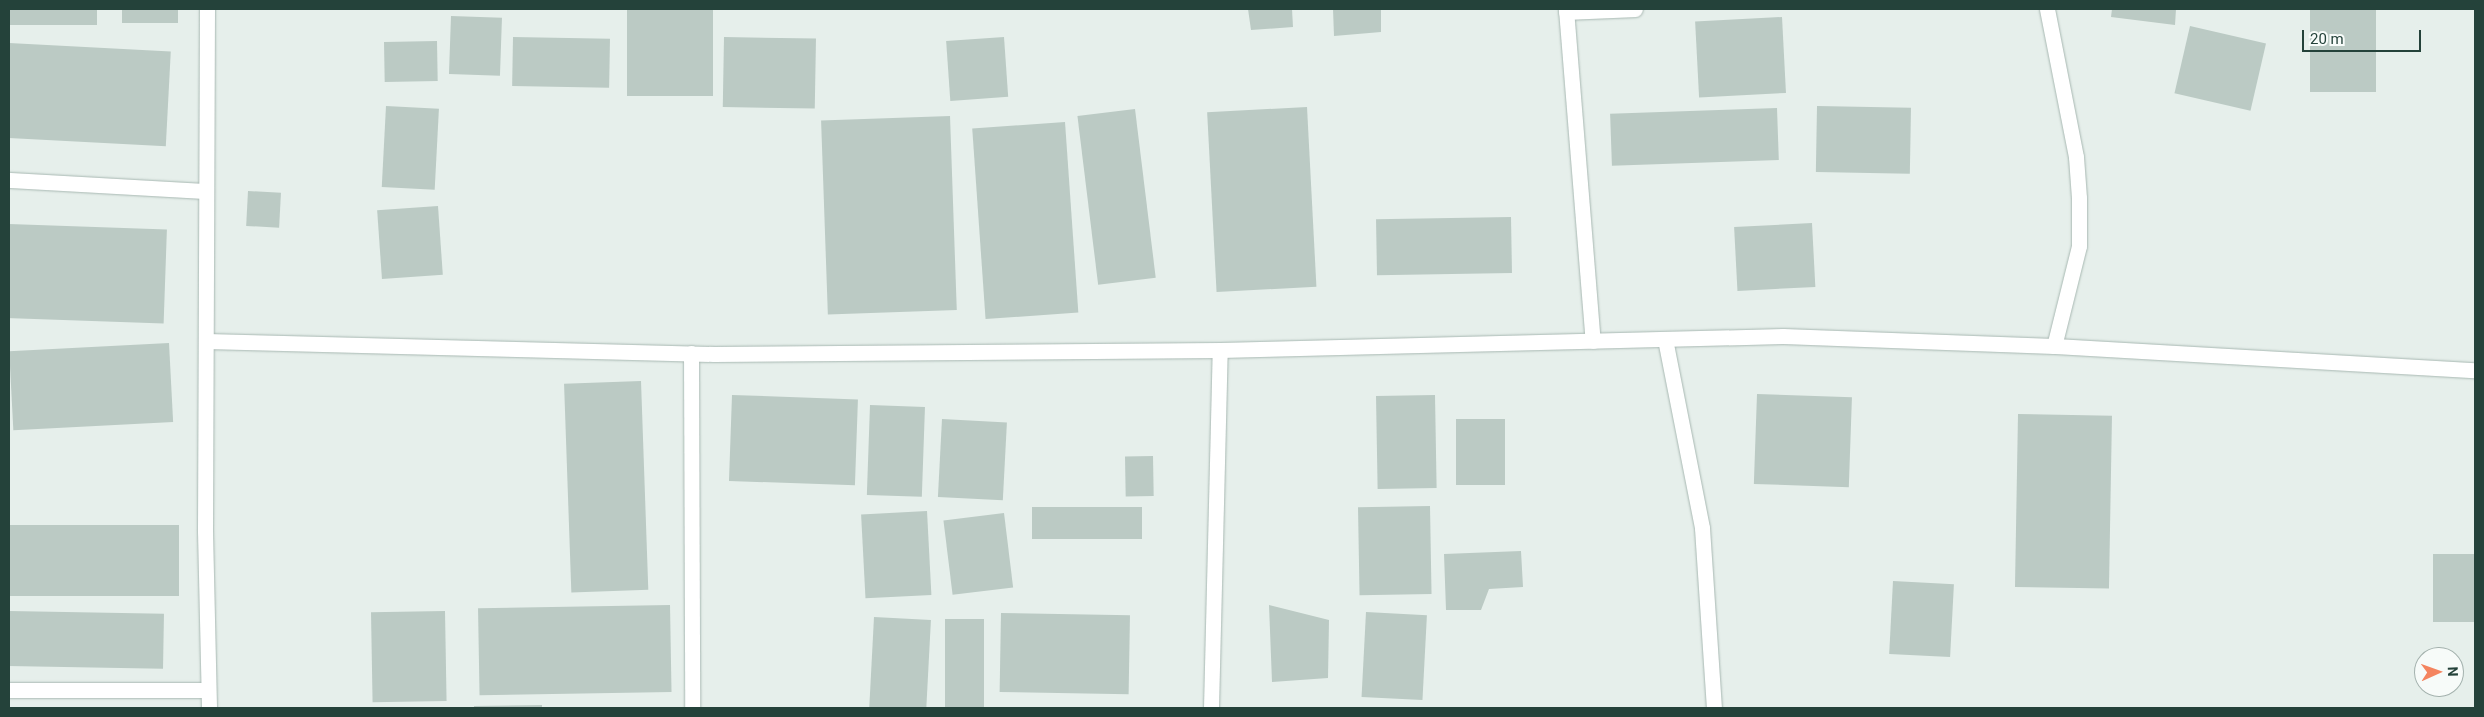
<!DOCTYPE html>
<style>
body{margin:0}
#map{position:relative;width:2484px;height:717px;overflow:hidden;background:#e6efeb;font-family:Roboto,sans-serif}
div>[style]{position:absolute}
.building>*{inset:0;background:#bbcac4;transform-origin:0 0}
.roads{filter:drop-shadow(0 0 1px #a8b8b2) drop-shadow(0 0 1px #a8b8b2)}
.street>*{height:15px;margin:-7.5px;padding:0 7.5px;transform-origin:7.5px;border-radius:7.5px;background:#fff}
span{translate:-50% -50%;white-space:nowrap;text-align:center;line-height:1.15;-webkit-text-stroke:4px #f7fbf9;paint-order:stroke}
.frame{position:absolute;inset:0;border:10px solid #24423a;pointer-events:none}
.north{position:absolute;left:2414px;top:647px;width:50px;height:50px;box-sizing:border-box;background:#f7fbf9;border:1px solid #a3b1ad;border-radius:50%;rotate:88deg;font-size:14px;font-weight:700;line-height:20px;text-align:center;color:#24423a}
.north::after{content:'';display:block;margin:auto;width:18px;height:22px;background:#f4845f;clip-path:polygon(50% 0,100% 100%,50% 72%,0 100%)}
.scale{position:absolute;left:2302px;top:30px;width:119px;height:22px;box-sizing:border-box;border:2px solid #24423a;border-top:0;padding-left:6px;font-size:15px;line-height:18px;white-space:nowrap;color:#24423a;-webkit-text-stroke:4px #f7fbf9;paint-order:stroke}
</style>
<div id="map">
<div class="building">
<i style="left:9px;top:9px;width:88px;height:16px"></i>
<i style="left:122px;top:9px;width:56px;height:14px"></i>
<i style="left:627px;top:9px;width:86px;height:87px"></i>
<i style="clip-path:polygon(1248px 9px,1292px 9px,1293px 27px,1251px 30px)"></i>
<i style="clip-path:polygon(1333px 9px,1381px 9px,1381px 32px,1334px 36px)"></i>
<i style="clip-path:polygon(2112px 9px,2176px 9px,2175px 25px,2111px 17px)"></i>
<i style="left:2310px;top:9px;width:66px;height:83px"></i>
<i style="left:451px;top:16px;width:51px;height:58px;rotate:2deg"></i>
<i style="left:1782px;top:17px;width:76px;height:87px;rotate:87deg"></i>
<i style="left:2190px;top:26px;width:78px;height:69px;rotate:13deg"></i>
<i style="left:513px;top:37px;width:97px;height:49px;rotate:1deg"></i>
<i style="left:724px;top:37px;width:92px;height:70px;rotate:1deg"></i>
<i style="left:1004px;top:37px;width:60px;height:58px;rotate:86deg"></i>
<i style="left:437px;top:41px;width:40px;height:53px;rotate:89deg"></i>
<i style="left:9px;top:43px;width:162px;height:95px;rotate:3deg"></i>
<i style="left:386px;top:106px;width:53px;height:81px;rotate:3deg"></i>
<i style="left:1817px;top:106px;width:94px;height:66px;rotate:1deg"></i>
<i style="left:1307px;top:107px;width:180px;height:100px;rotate:87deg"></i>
<i style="left:1777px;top:108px;width:52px;height:167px;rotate:88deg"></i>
<i style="left:1135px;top:109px;width:170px;height:58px;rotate:83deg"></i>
<i style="left:950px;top:116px;width:194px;height:129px;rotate:88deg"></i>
<i style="left:1065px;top:122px;width:191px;height:93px;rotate:86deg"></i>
<i style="left:248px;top:191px;width:33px;height:35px;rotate:3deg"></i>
<i style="left:438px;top:206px;width:69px;height:61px;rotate:86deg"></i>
<i style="left:1511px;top:217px;width:56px;height:135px;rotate:89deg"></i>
<i style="left:1812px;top:223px;width:64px;height:78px;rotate:87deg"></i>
<i style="left:9px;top:224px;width:158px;height:94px;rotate:2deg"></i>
<i style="left:169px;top:343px;width:79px;height:160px;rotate:87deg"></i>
<i style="left:641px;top:381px;width:209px;height:77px;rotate:88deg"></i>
<i style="left:1757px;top:394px;width:95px;height:90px;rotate:2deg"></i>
<i style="left:732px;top:395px;width:126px;height:86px;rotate:2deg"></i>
<i style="left:1435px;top:395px;width:93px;height:59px;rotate:89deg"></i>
<i style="left:870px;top:405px;width:55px;height:90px;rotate:2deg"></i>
<i style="left:2018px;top:414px;width:94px;height:173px;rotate:1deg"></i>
<i style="left:942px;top:419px;width:65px;height:78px;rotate:3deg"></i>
<i style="left:1505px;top:419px;width:66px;height:49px;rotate:90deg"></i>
<i style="left:1153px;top:456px;width:40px;height:28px;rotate:89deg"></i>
<i style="left:1430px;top:506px;width:88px;height:72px;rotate:89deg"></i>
<i style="left:1032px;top:507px;width:110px;height:32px"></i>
<i style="left:927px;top:511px;width:84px;height:66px;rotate:87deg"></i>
<i style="left:1004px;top:513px;width:75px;height:61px;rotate:83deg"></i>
<i style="left:179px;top:525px;width:71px;height:170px;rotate:90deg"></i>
<i style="clip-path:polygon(1521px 551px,1523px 587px,1489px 589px,1481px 610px,1446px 610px,1444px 554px)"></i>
<i style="left:2475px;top:554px;width:68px;height:42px;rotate:90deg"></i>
<i style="left:1893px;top:581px;width:61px;height:73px;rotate:3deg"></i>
<i style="left:670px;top:605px;width:87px;height:192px;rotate:89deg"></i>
<i style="clip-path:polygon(1269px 605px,1329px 620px,1328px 678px,1272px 682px)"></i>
<i style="left:9px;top:611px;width:155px;height:55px;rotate:1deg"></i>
<i style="left:445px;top:611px;width:90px;height:74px;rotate:89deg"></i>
<i style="left:1366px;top:612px;width:61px;height:85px;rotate:3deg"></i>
<i style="left:1001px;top:613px;width:129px;height:79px;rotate:1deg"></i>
<i style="left:874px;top:617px;width:57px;height:91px;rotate:3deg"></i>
<i style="left:945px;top:619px;width:39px;height:89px"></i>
<i style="clip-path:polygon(542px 705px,542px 708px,474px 708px,474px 706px)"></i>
</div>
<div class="roads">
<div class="street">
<i style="left:207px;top:9px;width:522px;rotate:90.22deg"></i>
<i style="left:205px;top:531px;width:177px;rotate:88.7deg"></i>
<i style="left:1566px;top:9px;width:333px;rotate:85.4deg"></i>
<i style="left:2047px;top:9px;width:151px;rotate:78.9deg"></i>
<i style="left:2076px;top:157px;width:41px;rotate:85.8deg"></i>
<i style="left:2079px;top:198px;width:48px;rotate:90deg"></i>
<i style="left:2079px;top:246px;width:103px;rotate:104deg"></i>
<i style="left:1566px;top:12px;width:69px;rotate:-2.5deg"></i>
<i style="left:9px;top:180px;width:197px;rotate:3.2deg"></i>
<i style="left:1665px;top:339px;width:193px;rotate:78.9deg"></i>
<i style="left:1702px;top:528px;width:180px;rotate:86.2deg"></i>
<i style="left:206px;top:341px;width:508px;rotate:1.47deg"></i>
<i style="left:714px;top:354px;width:506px;rotate:-0.45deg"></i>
<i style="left:1220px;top:350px;width:563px;rotate:-1.42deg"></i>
<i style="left:1783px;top:336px;width:271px;rotate:2.1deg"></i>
<i style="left:2054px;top:346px;width:422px;rotate:3.3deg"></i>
<i style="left:691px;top:353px;width:355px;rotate:89.8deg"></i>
<i style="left:9px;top:690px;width:199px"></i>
<i style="left:1211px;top:708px;width:358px;rotate:-88.6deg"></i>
</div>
</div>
<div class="frame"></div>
<div class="north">N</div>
<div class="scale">20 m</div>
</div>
